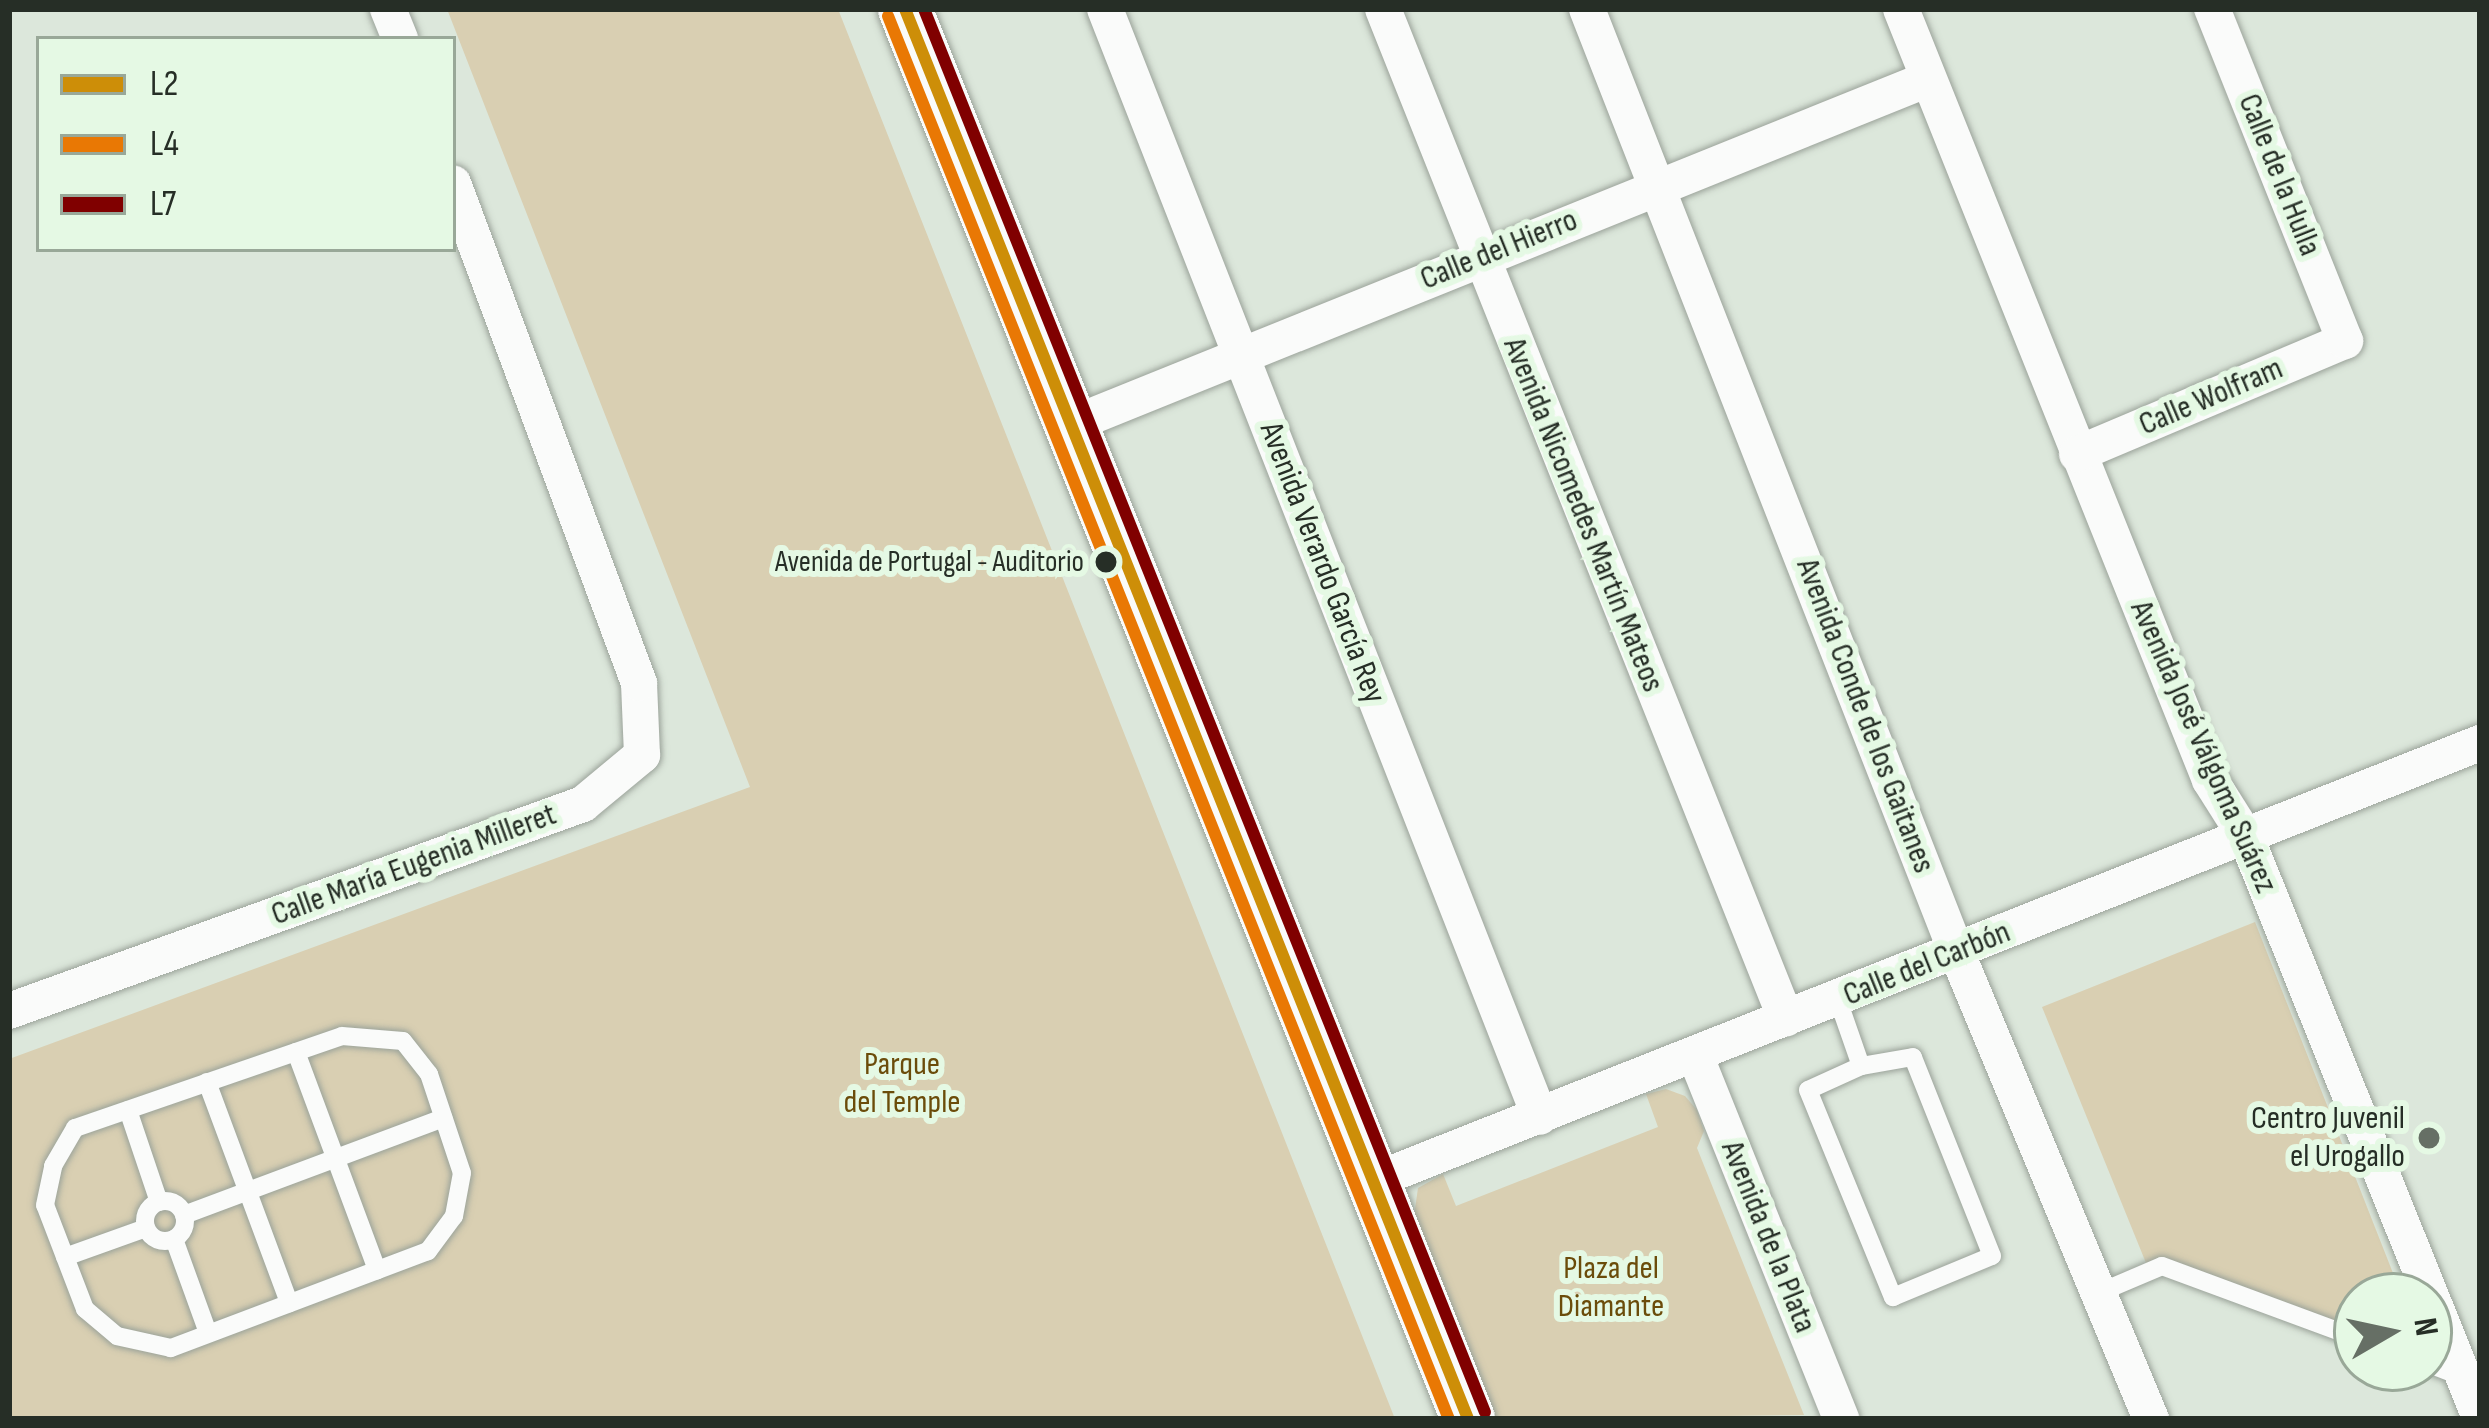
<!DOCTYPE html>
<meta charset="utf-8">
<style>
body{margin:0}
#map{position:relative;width:2489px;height:1428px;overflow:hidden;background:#dce7db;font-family:"Sofia Sans Condensed",sans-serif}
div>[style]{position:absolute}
.green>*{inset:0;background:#d9cfb2}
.roads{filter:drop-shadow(0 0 3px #9ba39a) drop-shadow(0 0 3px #9ba39a)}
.lane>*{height:18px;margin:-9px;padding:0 9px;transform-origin:9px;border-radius:9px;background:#fafbfa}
.lane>.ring{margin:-9px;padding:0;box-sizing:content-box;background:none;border:18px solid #fafbfa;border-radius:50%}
.street>*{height:36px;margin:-18px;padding:0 18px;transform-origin:18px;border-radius:18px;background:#fafbfa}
.secondary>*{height:54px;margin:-27px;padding:0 27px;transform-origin:27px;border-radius:27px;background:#fafbfa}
.bus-1>*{height:12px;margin:-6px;padding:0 6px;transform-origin:6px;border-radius:6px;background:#cd8e08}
.bus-2>*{height:12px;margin:-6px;padding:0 6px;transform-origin:6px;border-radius:6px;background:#e97804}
.bus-3>*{height:12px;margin:-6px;padding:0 6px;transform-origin:6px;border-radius:6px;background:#800000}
.dots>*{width:33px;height:33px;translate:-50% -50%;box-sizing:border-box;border:6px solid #e5f9e4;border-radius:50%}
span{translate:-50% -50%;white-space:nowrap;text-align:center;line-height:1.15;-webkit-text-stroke:12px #e5f9e4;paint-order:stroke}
.bus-label{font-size:30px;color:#262e26}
.right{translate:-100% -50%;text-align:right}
.street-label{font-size:33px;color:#262e26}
.park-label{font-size:33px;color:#6b4c0a}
.poi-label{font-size:33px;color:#262e26}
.frame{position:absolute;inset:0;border:12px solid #262e26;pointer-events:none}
.legend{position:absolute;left:36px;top:36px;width:420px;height:216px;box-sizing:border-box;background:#e5f9e4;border:3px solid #99a898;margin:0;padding:15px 21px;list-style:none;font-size:36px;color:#262e26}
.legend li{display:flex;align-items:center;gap:24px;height:60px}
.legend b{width:60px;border:3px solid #99a898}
.north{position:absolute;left:2333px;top:1272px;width:120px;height:120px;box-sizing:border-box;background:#e5f9e4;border:3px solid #99a898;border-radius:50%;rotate:81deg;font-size:33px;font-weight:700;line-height:48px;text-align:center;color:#262e26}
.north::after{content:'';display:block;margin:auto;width:42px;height:54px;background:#666f65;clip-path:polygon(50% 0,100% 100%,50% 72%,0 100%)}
</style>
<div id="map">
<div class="green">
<i style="clip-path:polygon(447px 9px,838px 9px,1395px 1419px,9px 1419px,9px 1059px,750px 787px)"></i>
<i style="clip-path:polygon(2255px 922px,2402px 1296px,2357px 1296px,2357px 1329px,2159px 1260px,2146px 1263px,2042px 1007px)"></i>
<i style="clip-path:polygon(1666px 1089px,1685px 1096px,1697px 1110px,1704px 1131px,1697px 1148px,1804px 1415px,1496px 1419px,1414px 1216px,1418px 1188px,1443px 1174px,1456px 1206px,1658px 1127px,1646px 1094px)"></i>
</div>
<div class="roads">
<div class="lane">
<i style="left:1838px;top:1000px;width:70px;rotate:70.8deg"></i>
<i style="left:1861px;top:1066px;width:58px;rotate:155.6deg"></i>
<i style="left:1808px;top:1090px;width:224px;rotate:67.7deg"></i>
<i style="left:1893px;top:1297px;width:107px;rotate:-22.5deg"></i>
<i style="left:1992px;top:1256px;width:214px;rotate:-111.7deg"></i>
<i style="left:1913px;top:1057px;width:53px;rotate:170.2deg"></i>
<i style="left:342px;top:1036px;width:61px;rotate:4.7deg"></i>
<i style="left:403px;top:1041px;width:42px;rotate:51.8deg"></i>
<i style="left:429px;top:1074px;width:104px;rotate:71.6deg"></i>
<i style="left:462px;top:1173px;width:44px;rotate:100.5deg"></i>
<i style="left:454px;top:1216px;width:44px;rotate:126.6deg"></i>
<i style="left:428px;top:1251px;width:275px;rotate:159.3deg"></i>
<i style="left:171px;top:1348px;width:55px;rotate:-167.5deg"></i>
<i style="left:117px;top:1336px;width:42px;rotate:-139.8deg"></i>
<i style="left:85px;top:1309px;width:111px;rotate:-111deg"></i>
<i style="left:45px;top:1205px;width:40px;rotate:-78deg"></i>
<i style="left:53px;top:1166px;width:44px;rotate:-59.9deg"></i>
<i style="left:75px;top:1128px;width:282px;rotate:-19deg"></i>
<i style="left:296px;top:1052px;width:233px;rotate:69.6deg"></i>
<i style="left:207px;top:1082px;width:236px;rotate:69.6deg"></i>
<i style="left:128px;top:1110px;width:97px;rotate:71.4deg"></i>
<i class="ring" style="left:145px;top:1201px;width:22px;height:22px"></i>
<i style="left:184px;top:1215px;width:277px;rotate:-20.5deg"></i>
<i style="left:174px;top:1239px;width:100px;rotate:70.1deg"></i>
<i style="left:65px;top:1257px;width:86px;rotate:-19.7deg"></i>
<i style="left:2101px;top:1292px;width:66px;rotate:-23.1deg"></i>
<i style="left:2162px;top:1266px;width:208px;rotate:20.3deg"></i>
<i style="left:2429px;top:1364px;width:36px;rotate:21deg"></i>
</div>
<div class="street">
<i style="left:388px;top:9px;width:32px;rotate:68deg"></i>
<i style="left:1105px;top:9px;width:1190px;rotate:68.57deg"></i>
<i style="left:1383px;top:9px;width:1087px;rotate:68.25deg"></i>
<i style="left:1587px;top:9px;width:1012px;rotate:68.61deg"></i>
<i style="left:1956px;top:951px;width:507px;rotate:67.38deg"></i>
<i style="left:1901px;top:9px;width:831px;rotate:68.16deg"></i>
<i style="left:2210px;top:780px;width:67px;rotate:57.7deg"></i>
<i style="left:2246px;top:837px;width:626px;rotate:68.06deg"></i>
<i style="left:1070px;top:425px;width:925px;rotate:-21.96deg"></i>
<i style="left:2077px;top:454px;width:291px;rotate:-22.9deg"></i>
<i style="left:2345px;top:341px;width:358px;rotate:-111.8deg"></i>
<i style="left:9px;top:1011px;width:610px;rotate:-19.83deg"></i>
<i style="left:583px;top:804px;width:77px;rotate:-39.7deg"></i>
<i style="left:642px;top:755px;width:72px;rotate:-92.4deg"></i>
<i style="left:639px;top:683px;width:533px;rotate:-110.41deg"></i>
<i style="left:1695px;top:1055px;width:392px;rotate:68.1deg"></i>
<i style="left:1373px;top:1181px;width:1191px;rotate:-21.59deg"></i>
</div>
<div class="secondary">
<i style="left:905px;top:9px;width:1518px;rotate:68.23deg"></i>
</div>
</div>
<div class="bus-1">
<i style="left:905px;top:9px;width:1518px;rotate:68.23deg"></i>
</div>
<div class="bus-2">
<i style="left:888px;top:16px;width:1511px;rotate:68.21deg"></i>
</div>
<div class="bus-3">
<i style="left:924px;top:9px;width:1511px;rotate:68.21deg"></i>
</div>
<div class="dots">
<i style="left:1106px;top:562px;background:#262e26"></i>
<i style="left:2429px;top:1138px;background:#666f65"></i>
</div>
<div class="bus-label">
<span class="right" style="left:1084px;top:562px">Avenida de Portugal - Auditorio</span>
</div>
<div class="street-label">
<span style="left:2279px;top:175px;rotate:68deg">Calle de la Hulla</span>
<span style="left:1499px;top:250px;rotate:-22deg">Calle del Hierro</span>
<span style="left:2211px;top:397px;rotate:-23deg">Calle Wolfram</span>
<span style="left:1583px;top:515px;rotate:68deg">Avenida Nicomedes Martín Mateos</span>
<span style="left:1322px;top:563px;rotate:69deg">Avenida Verardo García Rey</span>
<span style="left:1865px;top:716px;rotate:69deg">Avenida Conde de los Gaitanes</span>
<span style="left:2203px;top:747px;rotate:66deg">Avenida José Válgoma Suárez</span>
<span style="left:414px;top:865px;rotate:-20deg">Calle María Eugenia Milleret</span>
<span style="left:1927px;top:964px;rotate:-22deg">Calle del Carbón</span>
<span style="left:1768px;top:1237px;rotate:68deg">Avenida de la Plata</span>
</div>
<div class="park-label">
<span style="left:902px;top:1084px">Parque<br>del Temple</span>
<span style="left:1611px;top:1288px">Plaza del<br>Diamante</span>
</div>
<div class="poi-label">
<span class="right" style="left:2405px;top:1138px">Centro Juvenil<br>el Urogallo</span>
</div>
<div class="frame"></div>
<ul class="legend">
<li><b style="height:15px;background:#cd8e08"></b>L2</li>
<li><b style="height:15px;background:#e97804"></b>L4</li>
<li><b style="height:15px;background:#800000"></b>L7</li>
</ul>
<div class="north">N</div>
</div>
